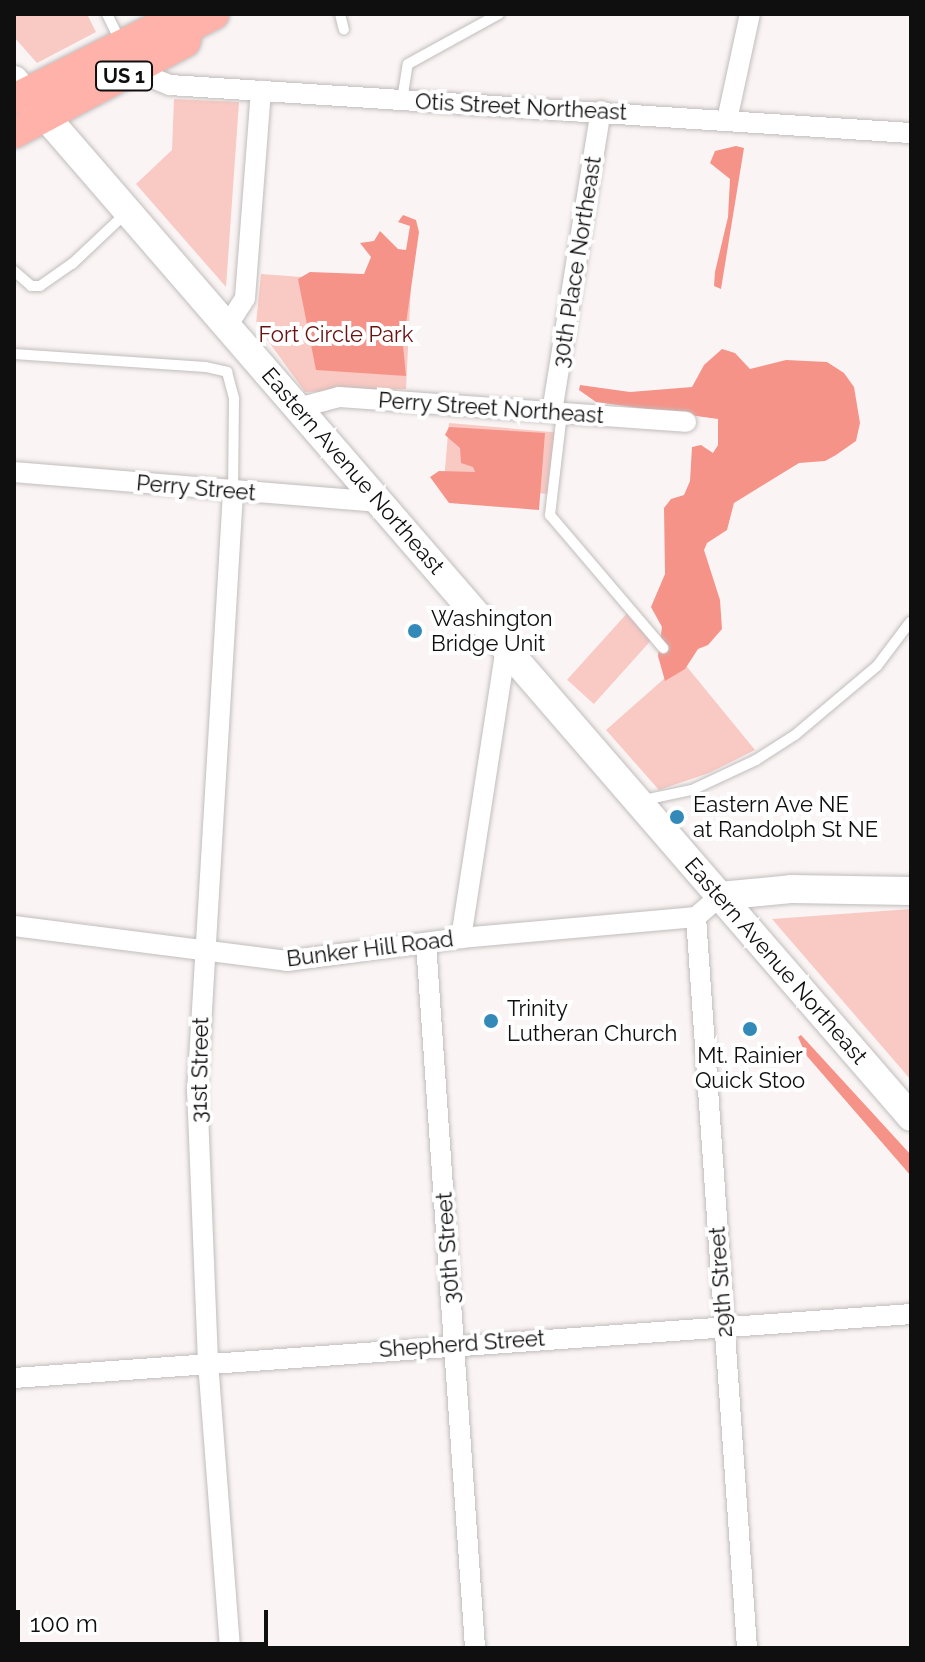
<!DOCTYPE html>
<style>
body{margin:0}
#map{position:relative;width:925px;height:1662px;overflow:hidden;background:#faf5f4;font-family:Raleway,sans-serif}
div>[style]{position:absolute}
.green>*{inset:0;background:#f9c9c3;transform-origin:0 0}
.forest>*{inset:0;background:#f69388}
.roads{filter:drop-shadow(0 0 2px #c1bdbc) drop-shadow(0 0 2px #c1bdbc)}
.lane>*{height:10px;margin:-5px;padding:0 5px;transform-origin:5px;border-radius:5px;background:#fff}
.street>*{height:20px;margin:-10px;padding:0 10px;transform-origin:10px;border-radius:10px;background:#fff}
.secondary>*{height:28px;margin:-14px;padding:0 14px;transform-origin:14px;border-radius:14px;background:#fff}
.primary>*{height:30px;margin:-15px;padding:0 15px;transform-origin:15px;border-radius:15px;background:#feb2aa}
.dots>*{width:22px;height:22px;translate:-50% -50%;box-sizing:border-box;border:4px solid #fff;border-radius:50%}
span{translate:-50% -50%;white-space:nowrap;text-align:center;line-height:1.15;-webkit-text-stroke:8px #fff;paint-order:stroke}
.shield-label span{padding:2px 6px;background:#fff;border:2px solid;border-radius:6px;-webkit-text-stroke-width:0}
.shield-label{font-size:20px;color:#100f0f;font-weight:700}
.street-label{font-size:22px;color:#100f0f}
.park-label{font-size:22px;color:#691211}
.poi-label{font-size:22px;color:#100f0f}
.left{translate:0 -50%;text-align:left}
.frame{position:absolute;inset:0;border:16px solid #100f0f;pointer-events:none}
.scale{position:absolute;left:16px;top:1610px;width:252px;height:36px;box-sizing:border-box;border:4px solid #100f0f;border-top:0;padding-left:10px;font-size:24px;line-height:28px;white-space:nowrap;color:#100f0f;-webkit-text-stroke:6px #fff;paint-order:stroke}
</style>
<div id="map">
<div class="green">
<i style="clip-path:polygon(14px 14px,87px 14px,96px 32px,37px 63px,14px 37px)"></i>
<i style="clip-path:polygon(174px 99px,239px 102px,226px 287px,136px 184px,172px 150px)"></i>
<i style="clip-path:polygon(261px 274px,411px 285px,406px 389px,305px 392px,256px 324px)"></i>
<i style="left:449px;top:423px;width:111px;height:62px;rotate:5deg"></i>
<i style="left:630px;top:610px;width:36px;height:94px;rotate:42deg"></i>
<i style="clip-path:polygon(683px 662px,755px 750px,709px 773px,659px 790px,606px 730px)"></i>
<i style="clip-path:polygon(911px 909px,911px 1080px,772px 919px)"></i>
</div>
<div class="forest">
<i style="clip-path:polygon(736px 146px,744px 148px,721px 289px,714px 286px,715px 272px,728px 217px,730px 179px,710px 163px,715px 151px)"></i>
<i style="clip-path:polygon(403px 215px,416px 220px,419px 232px,403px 345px,406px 376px,316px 370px,298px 279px,310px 272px,364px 274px,371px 257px,360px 243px,374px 241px,380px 231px,398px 249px,406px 250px,410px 226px,398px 222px)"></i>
<i style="clip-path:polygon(722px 349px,735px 353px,750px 369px,786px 360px,827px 362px,844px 373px,854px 387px,860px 423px,856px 441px,836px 455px,825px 461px,799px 463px,734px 503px,727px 530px,707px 543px,704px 550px,720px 600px,722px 629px,708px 645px,698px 649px,685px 669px,665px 681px,658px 656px,662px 627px,651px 607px,665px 574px,664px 508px,671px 499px,684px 495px,690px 481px,692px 447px,701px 445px,713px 453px,718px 445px,718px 419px,596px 402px,579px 390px,580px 385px,630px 392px,692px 387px,704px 365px)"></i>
<i style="clip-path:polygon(449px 427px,545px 433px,539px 510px,449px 503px,430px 477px,439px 471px,475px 472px,473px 467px,461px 463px,460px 448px,445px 435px)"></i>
<i style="clip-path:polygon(801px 1035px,911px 1155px,911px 1176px,806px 1055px,798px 1037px)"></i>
</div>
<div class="roads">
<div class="lane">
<i style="left:107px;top:14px;width:30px;rotate:64deg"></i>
<i style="left:340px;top:14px;width:16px;rotate:76deg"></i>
<i style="left:402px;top:100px;width:36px;rotate:-81deg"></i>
<i style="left:408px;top:64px;width:104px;rotate:-28.8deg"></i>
<i style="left:14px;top:271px;width:23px;rotate:41deg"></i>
<i style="left:31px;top:286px;width:9px"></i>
<i style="left:40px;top:286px;width:39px;rotate:-35deg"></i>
<i style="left:72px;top:264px;width:76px;rotate:-43.4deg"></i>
<i style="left:14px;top:354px;width:192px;rotate:3.9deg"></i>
<i style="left:206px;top:367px;width:22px;rotate:13deg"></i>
<i style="left:227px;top:372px;width:28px;rotate:75deg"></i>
<i style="left:234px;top:399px;width:93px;rotate:90.6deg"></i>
<i style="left:562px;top:413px;width:103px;rotate:96.7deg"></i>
<i style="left:550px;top:515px;width:175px;rotate:49.6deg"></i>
<i style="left:644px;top:800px;width:49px;rotate:-11.8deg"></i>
<i style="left:692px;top:790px;width:71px;rotate:-25.1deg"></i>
<i style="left:756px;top:760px;width:46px;rotate:-32.7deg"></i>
<i style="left:795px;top:735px;width:107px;rotate:-40.1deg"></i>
<i style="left:877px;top:666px;width:56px;rotate:-52.9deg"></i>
</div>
<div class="street">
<i style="left:135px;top:71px;width:38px;rotate:22deg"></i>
<i style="left:170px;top:85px;width:743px;rotate:3.71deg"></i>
<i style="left:727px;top:120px;width:108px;rotate:-77.8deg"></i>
<i style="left:227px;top:326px;width:33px;rotate:-57deg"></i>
<i style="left:245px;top:298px;width:208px;rotate:-85.6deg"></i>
<i style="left:298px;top:408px;width:42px;rotate:-15deg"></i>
<i style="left:339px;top:397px;width:348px;rotate:4.1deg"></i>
<i style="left:552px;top:412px;width:305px;rotate:-80.8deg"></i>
<i style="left:14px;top:472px;width:366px;rotate:4.7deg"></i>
<i style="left:696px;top:917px;width:733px;rotate:86.01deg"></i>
<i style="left:14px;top:926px;width:275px;rotate:7.3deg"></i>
<i style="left:287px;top:961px;width:176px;rotate:-7.5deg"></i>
<i style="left:461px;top:938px;width:236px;rotate:-5.1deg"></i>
<i style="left:696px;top:917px;width:32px;rotate:-41deg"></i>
<i style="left:461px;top:938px;width:293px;rotate:-81.2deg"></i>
<i style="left:426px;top:943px;width:707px;rotate:86.02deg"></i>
<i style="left:14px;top:1378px;width:899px;rotate:-4.08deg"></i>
<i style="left:230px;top:1648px;width:287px;rotate:-94.4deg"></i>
<i style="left:208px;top:1362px;width:269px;rotate:-92.3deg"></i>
<i style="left:197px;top:1093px;width:602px;rotate:-86.57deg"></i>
</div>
<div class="secondary">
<i style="left:14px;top:80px;width:1371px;rotate:49.14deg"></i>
<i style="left:720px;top:896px;width:71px;rotate:-5.6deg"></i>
<i style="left:791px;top:889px;width:120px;rotate:1deg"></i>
</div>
<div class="primary">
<i style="left:14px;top:99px;width:177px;rotate:-26.6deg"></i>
<i style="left:172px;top:20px;width:18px;rotate:22deg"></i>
<i style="left:14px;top:133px;width:194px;rotate:-28deg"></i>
<i style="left:185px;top:42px;width:16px;rotate:-75deg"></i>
<i style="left:189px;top:27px;width:28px;rotate:-27deg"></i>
</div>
</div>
<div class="dots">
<i style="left:415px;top:631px;background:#3389b8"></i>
<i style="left:677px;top:817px;background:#3389b8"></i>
<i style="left:491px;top:1021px;background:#3389b8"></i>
<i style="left:750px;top:1029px;background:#3389b8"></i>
</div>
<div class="shield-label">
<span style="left:124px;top:76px">US 1</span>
</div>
<div class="street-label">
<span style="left:521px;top:107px;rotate:3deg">Otis Street Northeast</span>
<span style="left:577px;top:262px;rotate:-81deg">30th Place Northeast</span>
<span style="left:491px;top:408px;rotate:4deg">Perry Street Northeast</span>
<span style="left:353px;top:471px;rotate:49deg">Eastern Avenue Northeast</span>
<span style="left:196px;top:488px;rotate:5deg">Perry Street</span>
<span style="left:370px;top:949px;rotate:-7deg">Bunker Hill Road</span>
<span style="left:776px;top:961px;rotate:49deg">Eastern Avenue Northeast</span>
<span style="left:200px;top:1070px;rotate:-89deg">31st Street</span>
<span style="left:448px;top:1248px;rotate:-94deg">30th Street</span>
<span style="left:721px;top:1282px;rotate:-94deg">29th Street</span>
<span style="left:462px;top:1344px;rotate:-4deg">Shepherd Street</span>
</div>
<div class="park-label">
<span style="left:336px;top:335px">Fort Circle Park</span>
</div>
<div class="poi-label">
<span class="left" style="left:431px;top:631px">Washington<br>Bridge Unit</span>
<span class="left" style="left:693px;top:817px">Eastern Ave NE<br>at Randolph St NE</span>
<span class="left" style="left:507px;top:1021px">Trinity<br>Lutheran Church</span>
<span style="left:750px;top:1068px">Mt. Rainier<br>Quick Stoo</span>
</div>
<div class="frame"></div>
<div class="scale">100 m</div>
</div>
